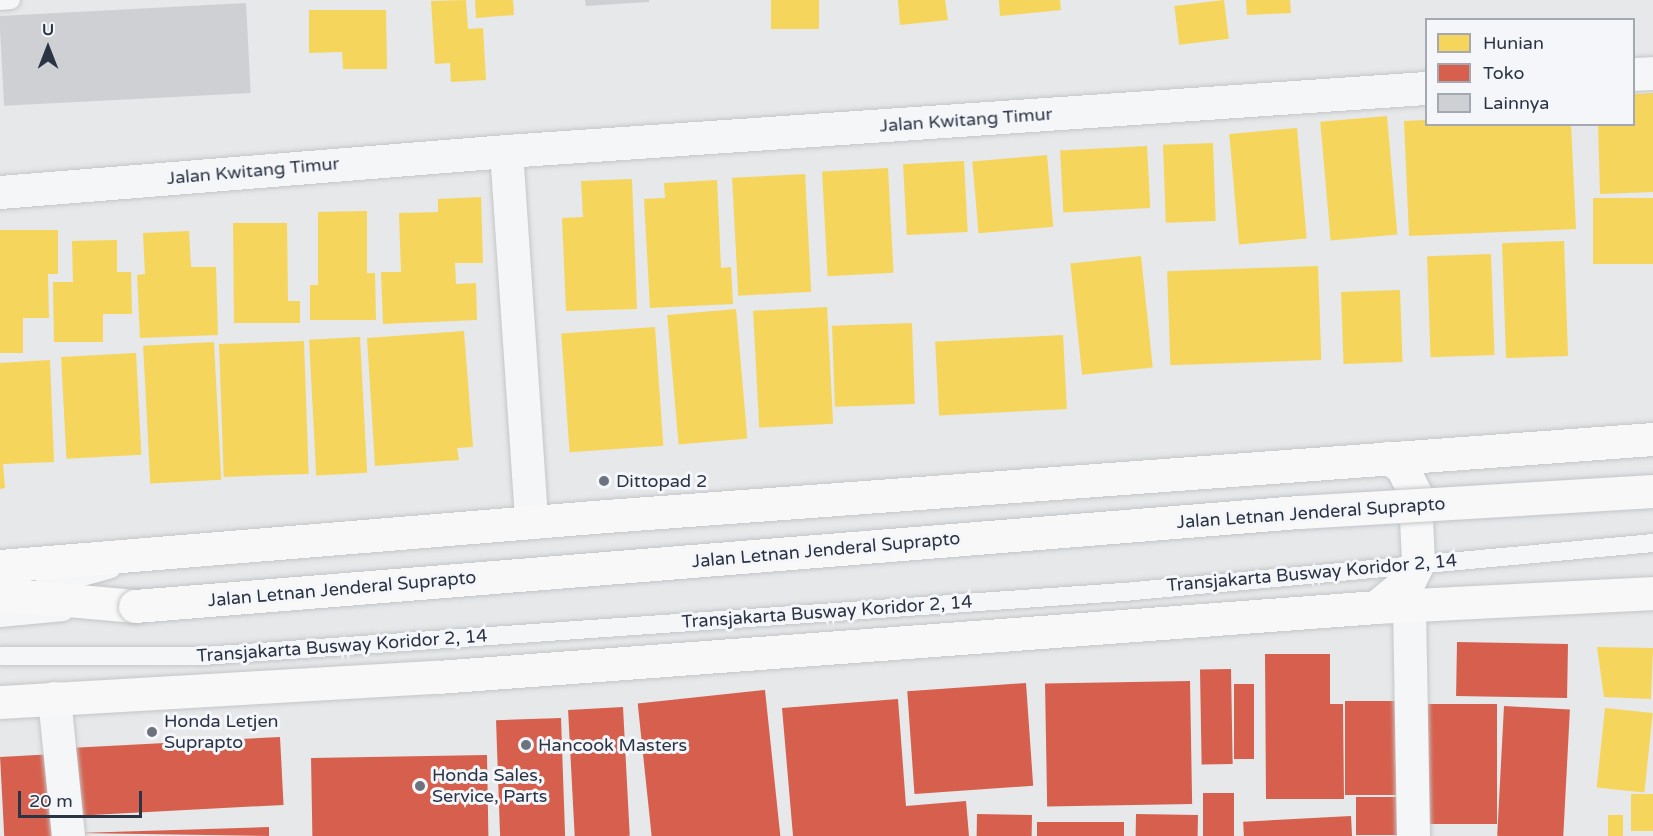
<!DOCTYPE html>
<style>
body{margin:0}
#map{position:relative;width:1653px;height:836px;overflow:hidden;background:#e6e8ea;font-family:"Varela Round",sans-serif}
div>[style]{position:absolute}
.homes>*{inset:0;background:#f6d55c;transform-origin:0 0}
.shops>*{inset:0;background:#d6604d;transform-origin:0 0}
.building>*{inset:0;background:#ced0d3;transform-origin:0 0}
.roads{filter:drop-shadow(0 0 2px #c4c6c8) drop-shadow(0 0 2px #c4c6c8)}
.service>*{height:18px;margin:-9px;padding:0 9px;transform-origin:9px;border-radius:9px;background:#f5f6f7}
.minor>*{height:33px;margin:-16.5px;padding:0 16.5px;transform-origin:16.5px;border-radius:16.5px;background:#f5f6f7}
.primary>*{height:33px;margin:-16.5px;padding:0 16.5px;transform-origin:16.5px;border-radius:16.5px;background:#f8f8f8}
.bridges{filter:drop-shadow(0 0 2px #c2c5c8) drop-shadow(0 0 2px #c2c5c8)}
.primary-bridge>*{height:33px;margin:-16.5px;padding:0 16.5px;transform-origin:16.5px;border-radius:16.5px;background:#f8f8f8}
.dots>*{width:16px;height:16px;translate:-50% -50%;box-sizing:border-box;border:3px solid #f4f6f9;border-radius:50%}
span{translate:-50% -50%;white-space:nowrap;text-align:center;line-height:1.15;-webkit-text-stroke:6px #f4f6f9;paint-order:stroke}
.street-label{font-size:18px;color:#2b3445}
.poi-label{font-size:18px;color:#2b3445}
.left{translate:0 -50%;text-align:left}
.legend{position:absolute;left:1425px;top:18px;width:210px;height:108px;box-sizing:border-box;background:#f4f6f9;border:2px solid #a4a8b1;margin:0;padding:8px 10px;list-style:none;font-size:18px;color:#2b3445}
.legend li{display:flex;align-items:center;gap:12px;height:30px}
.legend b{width:30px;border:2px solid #a4a8b1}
.north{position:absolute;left:18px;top:18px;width:60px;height:60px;-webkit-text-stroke:4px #f4f6f9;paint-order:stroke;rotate:0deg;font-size:16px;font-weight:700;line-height:24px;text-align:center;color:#2b3445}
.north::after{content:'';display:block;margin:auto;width:21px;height:27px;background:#2b3445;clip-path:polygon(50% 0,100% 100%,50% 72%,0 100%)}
.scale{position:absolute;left:18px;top:791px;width:124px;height:27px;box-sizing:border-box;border:3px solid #2b3445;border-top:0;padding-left:8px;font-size:18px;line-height:21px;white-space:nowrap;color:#2b3445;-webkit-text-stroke:4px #f4f6f9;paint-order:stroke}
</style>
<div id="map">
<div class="homes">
<i style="clip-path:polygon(466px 0,468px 29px,483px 28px,486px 80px,451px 82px,450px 63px,435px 64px,431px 1px)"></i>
<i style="clip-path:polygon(475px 0,513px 0,514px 15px,476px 18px)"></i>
<i style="left:771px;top:0;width:48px;height:29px"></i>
<i style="clip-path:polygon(898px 0,945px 0,948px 20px,900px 25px)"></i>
<i style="clip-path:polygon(999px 0,1060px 0,1061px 10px,1000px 16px)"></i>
<i style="left:1224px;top:0;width:39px;height:50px;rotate:83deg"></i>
<i style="clip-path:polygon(1246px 0,1290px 0,1291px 13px,1247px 15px)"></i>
<i style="clip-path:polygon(309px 10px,386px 10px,387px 69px,343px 69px,342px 52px,309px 53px)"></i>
<i style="clip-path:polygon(1653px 93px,1653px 192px,1600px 194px,1598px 124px,1634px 124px,1634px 94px)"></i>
<i style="left:1387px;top:116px;width:119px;height:67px;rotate:85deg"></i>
<i style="clip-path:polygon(1426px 120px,1426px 124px,1571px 124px,1576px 229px,1409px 236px,1404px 121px)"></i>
<i style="left:1297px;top:128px;width:111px;height:68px;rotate:85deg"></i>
<i style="left:1213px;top:143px;width:78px;height:50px;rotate:88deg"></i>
<i style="left:1147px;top:146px;width:62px;height:87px;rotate:87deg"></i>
<i style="left:1047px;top:155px;width:72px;height:75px;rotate:85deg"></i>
<i style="left:964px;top:161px;width:71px;height:61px;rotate:87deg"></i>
<i style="left:888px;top:168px;width:105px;height:66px;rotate:87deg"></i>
<i style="left:805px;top:174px;width:118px;height:73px;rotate:87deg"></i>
<i style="clip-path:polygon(632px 179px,637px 309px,566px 311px,562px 218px,583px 217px,581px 181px)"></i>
<i style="clip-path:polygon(717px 180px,721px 268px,731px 267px,733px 304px,650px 308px,644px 199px,665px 198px,664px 183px)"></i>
<i style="clip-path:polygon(481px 197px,483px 263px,455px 263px,456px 284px,476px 283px,477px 320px,383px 324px,381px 272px,401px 272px,399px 213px,438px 212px,438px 199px)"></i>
<i style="left:1653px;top:198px;width:66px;height:60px;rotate:90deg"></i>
<i style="clip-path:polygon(367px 211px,367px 273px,375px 273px,376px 320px,310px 320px,310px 285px,318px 285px,318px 212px)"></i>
<i style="clip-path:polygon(233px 223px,287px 223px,288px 301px,300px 301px,300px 323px,234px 323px)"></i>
<i style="clip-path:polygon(0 230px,58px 230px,58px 274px,48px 274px,49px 318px,23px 318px,23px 353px,0 353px)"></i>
<i style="clip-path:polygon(189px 231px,191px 267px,216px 267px,218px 335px,140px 338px,137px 275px,145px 274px,143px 233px)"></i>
<i style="clip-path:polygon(117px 240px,117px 272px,131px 272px,132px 314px,103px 314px,103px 342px,54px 342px,53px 282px,73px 282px,72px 241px)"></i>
<i style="left:1564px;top:241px;width:115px;height:62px;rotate:88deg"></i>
<i style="left:1491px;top:254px;width:101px;height:64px;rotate:88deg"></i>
<i style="left:1141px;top:256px;width:112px;height:71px;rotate:84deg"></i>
<i style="left:1318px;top:266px;width:94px;height:151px;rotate:88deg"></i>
<i style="left:1400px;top:290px;width:72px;height:59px;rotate:88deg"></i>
<i style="left:827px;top:307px;width:117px;height:74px;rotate:87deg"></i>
<i style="left:736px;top:309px;width:130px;height:69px;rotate:85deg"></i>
<i style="left:912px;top:323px;width:81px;height:80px;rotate:88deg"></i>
<i style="left:655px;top:327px;width:119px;height:94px;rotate:86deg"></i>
<i style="clip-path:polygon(464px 331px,473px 447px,457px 448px,459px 460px,375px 466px,367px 338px)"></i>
<i style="left:1063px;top:335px;width:74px;height:128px;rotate:87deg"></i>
<i style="left:360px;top:337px;width:136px;height:51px;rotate:87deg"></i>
<i style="left:304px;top:341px;width:133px;height:85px;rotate:88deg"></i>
<i style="left:214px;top:342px;width:138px;height:71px;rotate:87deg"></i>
<i style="left:136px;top:353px;width:102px;height:75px;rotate:87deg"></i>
<i style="clip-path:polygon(50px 360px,54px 462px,3px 464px,5px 488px,0 489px,0 363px)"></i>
<i style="clip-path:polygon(1597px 647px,1653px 648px,1651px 699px,1604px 697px)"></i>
<i style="left:1605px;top:708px;width:48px;height:80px;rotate:6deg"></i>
<i style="left:1631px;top:794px;width:22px;height:37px"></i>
<i style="left:1623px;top:815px;width:21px;height:15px;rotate:90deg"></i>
</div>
<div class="shops">
<i style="left:1568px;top:644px;width:54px;height:111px;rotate:91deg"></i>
<i style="clip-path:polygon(1265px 654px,1330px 654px,1330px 704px,1343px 704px,1344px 799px,1266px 799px)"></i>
<i style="left:1231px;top:669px;width:95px;height:31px;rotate:89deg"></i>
<i style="left:1190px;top:681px;width:123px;height:145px;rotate:89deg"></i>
<i style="left:1026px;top:683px;width:103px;height:119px;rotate:86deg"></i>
<i style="left:1234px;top:684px;width:20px;height:75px"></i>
<i style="left:765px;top:690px;width:147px;height:128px;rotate:84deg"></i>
<i style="clip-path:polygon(898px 699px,906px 806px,966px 801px,969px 836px,793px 836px,782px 708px)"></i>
<i style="left:1407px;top:701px;width:94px;height:62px;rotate:90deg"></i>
<i style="left:1425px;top:704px;width:72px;height:120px"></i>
<i style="left:1504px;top:706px;width:66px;height:130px;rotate:3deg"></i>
<i style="left:623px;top:707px;width:129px;height:55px;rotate:87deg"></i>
<i style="left:561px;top:718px;width:118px;height:65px;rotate:88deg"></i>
<i style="left:280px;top:737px;width:68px;height:206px;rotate:87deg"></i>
<i style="left:55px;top:754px;width:82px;height:55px;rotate:87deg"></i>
<i style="left:487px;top:755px;width:81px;height:176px;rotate:89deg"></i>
<i style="left:1203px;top:793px;width:31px;height:43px"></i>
<i style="left:1356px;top:797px;width:53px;height:38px"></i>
<i style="left:977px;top:814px;width:55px;height:22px;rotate:1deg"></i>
<i style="left:1136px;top:814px;width:62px;height:22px;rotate:1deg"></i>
<i style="left:1351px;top:816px;width:20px;height:108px;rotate:87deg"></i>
<i style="left:1037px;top:822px;width:87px;height:14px"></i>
<i style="clip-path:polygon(269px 827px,269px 836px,77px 833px,110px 832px)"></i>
</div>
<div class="building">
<i style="clip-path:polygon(585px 0,649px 0,649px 2px,586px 6px)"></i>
<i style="left:246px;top:3px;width:90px;height:247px;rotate:87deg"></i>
</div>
<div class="roads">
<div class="service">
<i style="left:0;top:1px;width:11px;rotate:-5deg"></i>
<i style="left:39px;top:589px;width:75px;rotate:-15.5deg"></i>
<i style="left:0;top:618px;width:64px;rotate:-5.4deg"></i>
<i style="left:0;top:656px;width:203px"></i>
<i style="left:203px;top:656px;width:923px;rotate:-3.98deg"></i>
<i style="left:1124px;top:592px;width:531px;rotate:-5.29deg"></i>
</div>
<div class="minor">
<i style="left:1634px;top:74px;width:19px;rotate:-3deg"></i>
<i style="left:506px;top:151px;width:372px;rotate:86.1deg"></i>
<i style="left:0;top:192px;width:508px;rotate:-4.63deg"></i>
<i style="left:506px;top:151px;width:922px;rotate:-3.92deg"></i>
<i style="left:1409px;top:605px;width:231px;rotate:89deg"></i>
<i style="left:54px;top:698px;width:139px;rotate:84.2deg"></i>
</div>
<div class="primary">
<i style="left:0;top:566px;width:595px;rotate:-4.72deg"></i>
<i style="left:593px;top:517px;width:1063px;rotate:-4.21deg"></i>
<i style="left:0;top:594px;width:136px;rotate:5.1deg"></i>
<i style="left:1376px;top:607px;width:44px;rotate:-39.5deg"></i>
<i style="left:1410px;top:579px;width:18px;rotate:-63deg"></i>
<i style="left:1418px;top:563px;width:70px;rotate:-92.5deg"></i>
<i style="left:1415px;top:493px;width:29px;rotate:-117deg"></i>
<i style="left:1402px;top:467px;width:17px;rotate:-147deg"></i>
<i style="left:0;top:702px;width:438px;rotate:-3.3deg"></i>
<i style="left:437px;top:677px;width:942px;rotate:-4.26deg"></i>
<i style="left:1376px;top:607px;width:277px;rotate:-2.9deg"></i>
</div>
</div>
<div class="bridges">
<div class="primary-bridge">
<i style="left:135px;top:606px;width:1168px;rotate:-4.62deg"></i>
<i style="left:1299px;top:512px;width:355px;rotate:-3.4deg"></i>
</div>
</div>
<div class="dots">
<i style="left:604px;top:481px;background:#6c737f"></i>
<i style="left:152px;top:732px;background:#6c737f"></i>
<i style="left:526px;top:745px;background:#6c737f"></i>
<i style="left:420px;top:786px;background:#6c737f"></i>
</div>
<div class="street-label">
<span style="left:966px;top:120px;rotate:-4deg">Jalan Kwitang Timur</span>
<span style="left:253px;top:171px;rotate:-5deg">Jalan Kwitang Timur</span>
<span style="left:1311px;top:513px;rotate:-4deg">Jalan Letnan Jenderal Suprapto</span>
<span style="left:826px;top:550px;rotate:-5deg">Jalan Letnan Jenderal Suprapto</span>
<span style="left:1312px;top:573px;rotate:-5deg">Transjakarta Busway Koridor 2, 14</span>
<span style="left:342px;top:589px;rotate:-5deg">Jalan Letnan Jenderal Suprapto</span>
<span style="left:827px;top:612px;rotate:-4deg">Transjakarta Busway Koridor 2, 14</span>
<span style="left:342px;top:646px;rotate:-4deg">Transjakarta Busway Koridor 2, 14</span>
</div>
<div class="poi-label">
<span class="left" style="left:616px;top:481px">Dittopad 2</span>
<span class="left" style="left:164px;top:732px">Honda Letjen<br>Suprapto</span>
<span class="left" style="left:538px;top:745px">Hancook Masters</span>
<span class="left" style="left:432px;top:786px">Honda Sales,<br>Service, Parts</span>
</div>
<ul class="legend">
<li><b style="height:16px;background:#f6d55c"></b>Hunian</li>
<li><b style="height:16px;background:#d6604d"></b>Toko</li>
<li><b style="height:16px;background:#ced0d3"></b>Lainnya</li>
</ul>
<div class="north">U</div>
<div class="scale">20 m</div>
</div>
